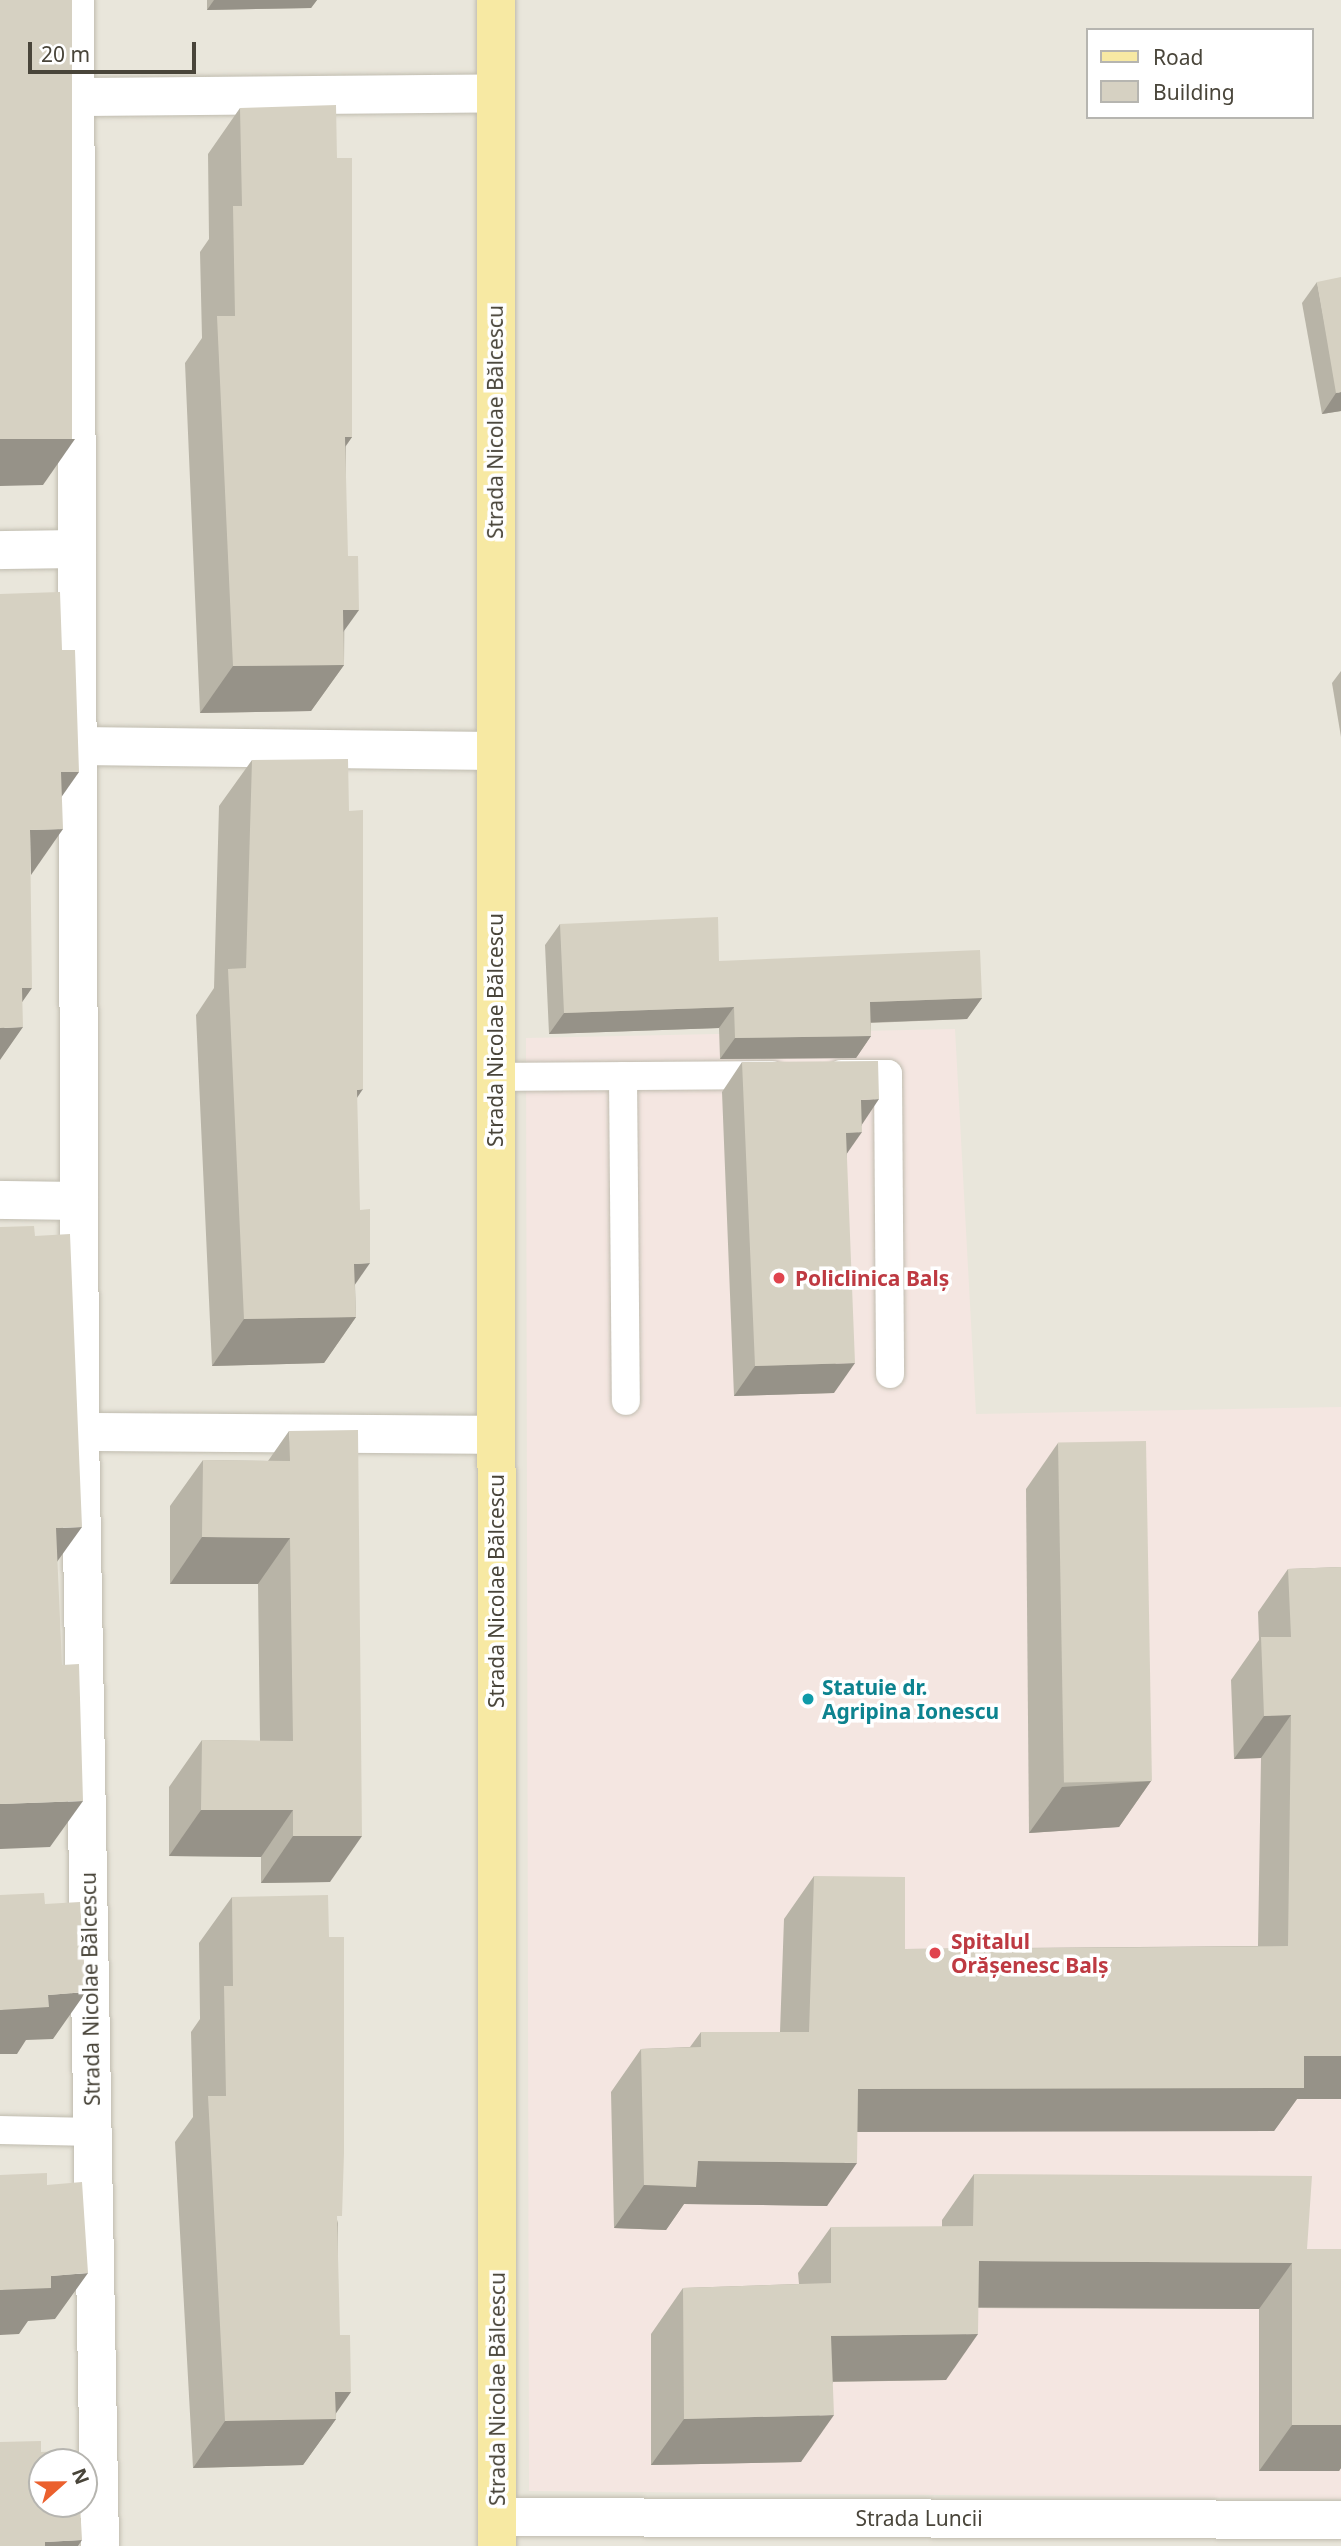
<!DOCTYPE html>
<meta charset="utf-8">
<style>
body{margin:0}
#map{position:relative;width:1341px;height:2546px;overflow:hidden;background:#f5f3ec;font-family:"Noto Sans",sans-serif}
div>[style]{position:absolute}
.residential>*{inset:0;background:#e9e6db}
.medical>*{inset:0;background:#f4e6e1}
.roads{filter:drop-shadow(0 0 2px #c0bcaf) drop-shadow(0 0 2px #c0bcaf)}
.lane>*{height:28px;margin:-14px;padding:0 14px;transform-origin:14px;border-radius:14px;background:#fff}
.street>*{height:38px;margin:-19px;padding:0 19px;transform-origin:19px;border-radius:19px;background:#fff}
.primary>*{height:38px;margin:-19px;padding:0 19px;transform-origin:19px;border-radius:19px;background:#f7e9a3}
.wall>*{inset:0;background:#b8b4a7}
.shaded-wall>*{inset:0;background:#969288}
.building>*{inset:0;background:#d6d1c2;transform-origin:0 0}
.dots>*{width:19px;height:19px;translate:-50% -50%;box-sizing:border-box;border:4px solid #fff;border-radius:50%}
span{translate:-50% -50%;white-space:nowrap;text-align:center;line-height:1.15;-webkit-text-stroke:7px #fff;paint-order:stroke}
.street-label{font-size:21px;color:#49453a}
.health-label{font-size:21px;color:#be3a42;font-weight:700}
.left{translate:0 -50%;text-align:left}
.culture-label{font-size:21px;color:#0d838f;font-weight:700}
.legend{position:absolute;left:1086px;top:28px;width:228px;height:91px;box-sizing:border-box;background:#fff;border:2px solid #b6b5b0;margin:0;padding:9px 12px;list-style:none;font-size:21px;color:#49453a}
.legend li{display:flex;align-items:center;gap:14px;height:35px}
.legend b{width:35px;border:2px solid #b6b5b0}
.north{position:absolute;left:28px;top:2448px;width:70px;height:70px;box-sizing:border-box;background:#fff;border:2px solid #b6b5b0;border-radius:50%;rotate:69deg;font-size:19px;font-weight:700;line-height:28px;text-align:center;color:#49453a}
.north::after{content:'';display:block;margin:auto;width:24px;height:32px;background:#eb602e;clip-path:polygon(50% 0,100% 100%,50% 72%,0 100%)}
.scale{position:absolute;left:28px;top:42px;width:168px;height:32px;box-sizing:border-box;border:4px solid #49453a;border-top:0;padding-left:9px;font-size:21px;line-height:24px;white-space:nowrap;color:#49453a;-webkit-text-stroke:5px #fff;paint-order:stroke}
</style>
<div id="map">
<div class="residential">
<i style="clip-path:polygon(evenodd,0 0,1341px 0,1341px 2546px,0 2546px,0 0,1087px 30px,1311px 30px,1311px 117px,1087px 117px,1087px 30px,0 0,42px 2462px,84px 2462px,84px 2504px,42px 2504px,42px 2462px)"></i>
</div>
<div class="medical">
<i style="clip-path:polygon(955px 1029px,976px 1414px,1341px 1407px,1341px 2499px,529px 2491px,526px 1038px)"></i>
</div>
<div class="roads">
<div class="lane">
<i style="left:841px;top:1074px;width:47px"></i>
<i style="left:888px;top:1074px;width:300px;rotate:89.6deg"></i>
<i style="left:623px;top:1076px;width:325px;rotate:89.5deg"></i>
<i style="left:495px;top:1077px;width:277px;rotate:-0.4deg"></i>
<i style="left:0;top:2130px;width:92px;rotate:1.2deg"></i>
</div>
<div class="street">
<i style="left:75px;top:0;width:1432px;rotate:89.8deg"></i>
<i style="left:80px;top:1432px;width:1114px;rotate:88.97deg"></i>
<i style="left:75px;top:97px;width:420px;rotate:-0.5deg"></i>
<i style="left:0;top:550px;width:77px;rotate:-0.7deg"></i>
<i style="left:78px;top:746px;width:417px;rotate:0.7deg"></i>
<i style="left:0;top:1200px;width:79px;rotate:0.7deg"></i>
<i style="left:80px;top:1432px;width:416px;rotate:0.4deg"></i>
<i style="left:497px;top:2517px;width:844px;rotate:0.2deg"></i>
</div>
<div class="primary">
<i style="left:496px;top:0;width:2546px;rotate:89.98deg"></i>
</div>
</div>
<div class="wall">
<i style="clip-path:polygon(207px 0,317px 0,311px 8px,207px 10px)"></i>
<i style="clip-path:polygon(240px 108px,337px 158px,352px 437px,346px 446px,344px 665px,311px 711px,200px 713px,185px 363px,202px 338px,200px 252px,209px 239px,208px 154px)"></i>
<i style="clip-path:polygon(1317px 282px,1341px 411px,1322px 414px,1302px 303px)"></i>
<i style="clip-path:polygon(1341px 671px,1341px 737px,1332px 683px)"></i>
<i style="clip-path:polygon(252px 760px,357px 1098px,355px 1285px,356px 1317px,324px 1363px,212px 1366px,196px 1015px,214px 988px,219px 806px)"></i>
<i style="clip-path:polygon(560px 924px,719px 961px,982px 998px,967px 1019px,871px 1023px,871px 1036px,856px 1058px,720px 1059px,719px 1028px,549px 1034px,545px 945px)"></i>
<i style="clip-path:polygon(742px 1062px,862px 1125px,847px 1153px,834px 1393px,734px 1396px,722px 1092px)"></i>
<i style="clip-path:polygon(289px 1431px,330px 1882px,261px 1883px,261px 1857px,169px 1856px,169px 1787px,202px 1740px,260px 1741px,258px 1584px,170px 1584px,170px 1506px,203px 1460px,268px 1461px)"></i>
<i style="clip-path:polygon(1058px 1443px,1151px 1781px,1119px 1827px,1029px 1833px,1026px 1489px)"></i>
<i style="clip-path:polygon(1341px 1567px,1341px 2099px,1297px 2099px,1274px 2131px,857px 2132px,827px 2206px,684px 2204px,666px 2230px,614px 2228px,611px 2092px,641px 2049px,690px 2047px,701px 2032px,780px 2032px,784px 1919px,814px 1876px,905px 1949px,1258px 1946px,1261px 1758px,1234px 1759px,1231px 1680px,1259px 1640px,1258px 1612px,1288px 1569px)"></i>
<i style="clip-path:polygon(232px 1897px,338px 2223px,336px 2419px,303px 2465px,193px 2468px,175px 2142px,193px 2117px,191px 2032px,200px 2019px,199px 1943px)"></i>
<i style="clip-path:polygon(974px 2174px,1307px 2249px,1341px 2249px,1341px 2468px,1339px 2471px,1259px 2471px,1259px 2309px,978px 2308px,946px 2380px,833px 2382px,801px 2462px,651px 2465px,651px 2334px,683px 2288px,799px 2284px,798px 2273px,831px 2227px,942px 2227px,942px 2220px)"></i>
</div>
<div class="shaded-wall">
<i style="clip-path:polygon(214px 0,317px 0,311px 8px,207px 10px)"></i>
<i style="clip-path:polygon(1341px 392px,1341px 411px,1322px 414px,1336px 393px)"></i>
<i style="clip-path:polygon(345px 437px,352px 437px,319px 483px)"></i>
<i style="clip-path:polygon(0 439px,75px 439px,43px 485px,0 486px)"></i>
<i style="clip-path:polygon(343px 610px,359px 610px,326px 656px)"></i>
<i style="clip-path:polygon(344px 665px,311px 711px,200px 713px,233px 666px)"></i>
<i style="clip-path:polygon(61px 772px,79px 772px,46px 819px)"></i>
<i style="clip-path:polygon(63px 829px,31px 875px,30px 830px)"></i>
<i style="clip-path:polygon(22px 988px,32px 988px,4px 1028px,23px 1027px,0 1060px,0 1019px)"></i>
<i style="clip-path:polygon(982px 998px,967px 1019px,855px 1023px,870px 1002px)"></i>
<i style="clip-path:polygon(734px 1007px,719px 1028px,549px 1034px,564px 1013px)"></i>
<i style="clip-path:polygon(871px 1036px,856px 1058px,720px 1059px,735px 1038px)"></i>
<i style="clip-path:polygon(363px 1089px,331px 1136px,357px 1090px)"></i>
<i style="clip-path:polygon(879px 1099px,859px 1129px,861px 1100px)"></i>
<i style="clip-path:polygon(862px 1132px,841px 1162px,846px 1133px)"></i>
<i style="clip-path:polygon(370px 1263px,338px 1309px,354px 1264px)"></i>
<i style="clip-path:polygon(356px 1317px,324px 1363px,212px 1366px,244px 1319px)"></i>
<i style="clip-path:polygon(855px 1363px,834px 1393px,734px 1396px,755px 1366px)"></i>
<i style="clip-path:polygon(82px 1527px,49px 1573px,56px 1528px)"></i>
<i style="clip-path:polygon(202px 1537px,290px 1538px,258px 1584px,170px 1584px)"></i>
<i style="clip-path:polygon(1291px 1715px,1261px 1758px,1234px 1759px,1264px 1716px)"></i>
<i style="clip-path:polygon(1151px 1781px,1119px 1827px,1029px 1833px,1062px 1787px)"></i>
<i style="clip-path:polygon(83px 1801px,50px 1847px,0 1849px,0 1804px)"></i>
<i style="clip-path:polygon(201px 1810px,293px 1810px,261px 1857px,169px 1856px)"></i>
<i style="clip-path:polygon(293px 1836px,362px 1836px,330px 1882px,261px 1883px)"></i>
<i style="clip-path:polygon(86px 1992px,53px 2039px,26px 2040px,17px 2054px,0 2054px,0 2010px,48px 1995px)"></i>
<i style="clip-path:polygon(1304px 2056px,1341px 2056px,1341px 2099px,1297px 2099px,1274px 2131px,828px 2132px,858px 2089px)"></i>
<i style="clip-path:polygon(698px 2161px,857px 2163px,827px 2206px,684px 2204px,666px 2230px,614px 2228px,644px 2185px)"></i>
<i style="clip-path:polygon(979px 2261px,1292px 2263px,1259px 2309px,946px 2307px)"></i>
<i style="clip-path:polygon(88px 2273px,55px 2319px,28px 2321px,19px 2334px,0 2335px,0 2290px,51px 2276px)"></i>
<i style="clip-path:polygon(978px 2334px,946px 2380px,799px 2382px,831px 2336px)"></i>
<i style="clip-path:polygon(335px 2392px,351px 2392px,332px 2419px,336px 2419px,303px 2465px,193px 2468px,225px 2421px)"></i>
<i style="clip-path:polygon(834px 2415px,801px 2462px,651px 2465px,684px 2419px)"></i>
<i style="clip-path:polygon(1292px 2425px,1341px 2425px,1341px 2468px,1339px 2471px,1259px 2471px)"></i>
<i style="clip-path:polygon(82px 2540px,78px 2546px,42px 2546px,45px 2542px)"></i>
</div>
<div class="building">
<i style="left:0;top:0;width:72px;height:439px"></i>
<i style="clip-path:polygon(336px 105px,337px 158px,352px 158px,352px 437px,345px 437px,348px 556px,358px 556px,359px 610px,343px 610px,344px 665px,233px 666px,217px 316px,235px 316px,233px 206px,242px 206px,240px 108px)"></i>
<i style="clip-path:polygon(1341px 277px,1341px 392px,1336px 393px,1317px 282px)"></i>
<i style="clip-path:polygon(60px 592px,62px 650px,75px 650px,79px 772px,61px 772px,63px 829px,30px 830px,32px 988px,22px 988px,23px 1027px,0 1028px,0 594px)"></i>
<i style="clip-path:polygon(348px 759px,349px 811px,363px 810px,363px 1089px,357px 1090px,360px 1210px,370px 1209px,370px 1263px,354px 1264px,356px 1317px,244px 1319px,228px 969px,246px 968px,252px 760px)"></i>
<i style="clip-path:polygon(718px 917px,719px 961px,980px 950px,982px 998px,870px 1002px,871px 1036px,735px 1038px,734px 1007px,564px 1013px,560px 924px)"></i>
<i style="clip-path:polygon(878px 1061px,879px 1099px,861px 1100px,862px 1132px,846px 1133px,855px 1363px,755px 1366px,742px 1062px)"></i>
<i style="clip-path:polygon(34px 1226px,35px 1236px,70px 1234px,82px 1527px,56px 1528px,62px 1665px,79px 1664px,83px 1801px,0 1804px,0 1227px)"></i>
<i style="clip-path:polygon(358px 1430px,362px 1836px,293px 1836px,293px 1810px,201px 1810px,202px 1740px,293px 1741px,290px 1538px,202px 1537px,203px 1460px,290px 1461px,289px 1431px)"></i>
<i style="left:1146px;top:1441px;width:340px;height:88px;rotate:89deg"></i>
<i style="clip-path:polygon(1341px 1567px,1341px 2056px,1304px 2056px,1304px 2088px,858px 2089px,857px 2163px,698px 2161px,696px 2187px,644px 2185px,641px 2049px,701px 2047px,701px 2032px,809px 2032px,814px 1876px,905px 1877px,905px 1949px,1288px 1946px,1291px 1715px,1264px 1716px,1261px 1637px,1291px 1637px,1288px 1569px)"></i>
<i style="clip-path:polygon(44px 1893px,45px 1904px,80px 1902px,86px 1992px,48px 1995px,49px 2007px,0 2010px,0 1895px)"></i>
<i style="clip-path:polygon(328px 1895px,329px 1937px,344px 1937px,344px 2153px,342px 2216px,337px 2216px,340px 2335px,350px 2335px,351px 2392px,335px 2392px,336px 2419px,225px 2421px,208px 2096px,226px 2096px,224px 1986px,233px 1986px,232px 1897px)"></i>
<i style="clip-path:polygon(47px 2173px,47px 2185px,82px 2182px,88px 2273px,51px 2276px,51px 2288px,0 2290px,0 2175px)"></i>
<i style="clip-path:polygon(974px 2174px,1312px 2176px,1307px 2249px,1341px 2249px,1341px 2425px,1292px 2425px,1292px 2263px,979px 2261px,978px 2334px,831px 2336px,834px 2415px,684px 2419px,683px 2288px,831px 2283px,831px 2227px,973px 2226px)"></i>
<i style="clip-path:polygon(41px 2441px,41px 2452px,76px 2450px,77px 2462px,42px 2462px,42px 2504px,80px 2504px,82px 2540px,45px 2542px,45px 2546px,0 2546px,0 2442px)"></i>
</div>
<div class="dots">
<i style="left:779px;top:1278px;background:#e0444e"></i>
<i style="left:808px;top:1699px;background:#0f9aa8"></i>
<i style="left:935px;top:1953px;background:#e0444e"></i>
</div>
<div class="street-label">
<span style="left:495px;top:422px;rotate:-90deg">Strada Nicolae Bălcescu</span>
<span style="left:495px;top:1030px;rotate:-90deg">Strada Nicolae Bălcescu</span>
<span style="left:496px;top:1591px;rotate:-90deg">Strada Nicolae Bălcescu</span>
<span style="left:90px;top:1989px;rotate:-91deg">Strada Nicolae Bălcescu</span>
<span style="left:497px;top:2389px;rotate:-90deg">Strada Nicolae Bălcescu</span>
<span style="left:919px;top:2518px">Strada Luncii</span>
</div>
<div class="health-label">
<span class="left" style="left:795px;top:1278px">Policlinica Balș</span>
<span class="left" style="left:951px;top:1953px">Spitalul<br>Orășenesc Balș</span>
</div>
<div class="culture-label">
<span class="left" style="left:822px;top:1699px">Statuie dr.<br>Agripina Ionescu</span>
</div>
<ul class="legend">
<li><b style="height:9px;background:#f7e9a3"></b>Road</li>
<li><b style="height:19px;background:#d6d1c2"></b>Building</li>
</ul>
<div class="north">N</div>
<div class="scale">20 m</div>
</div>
